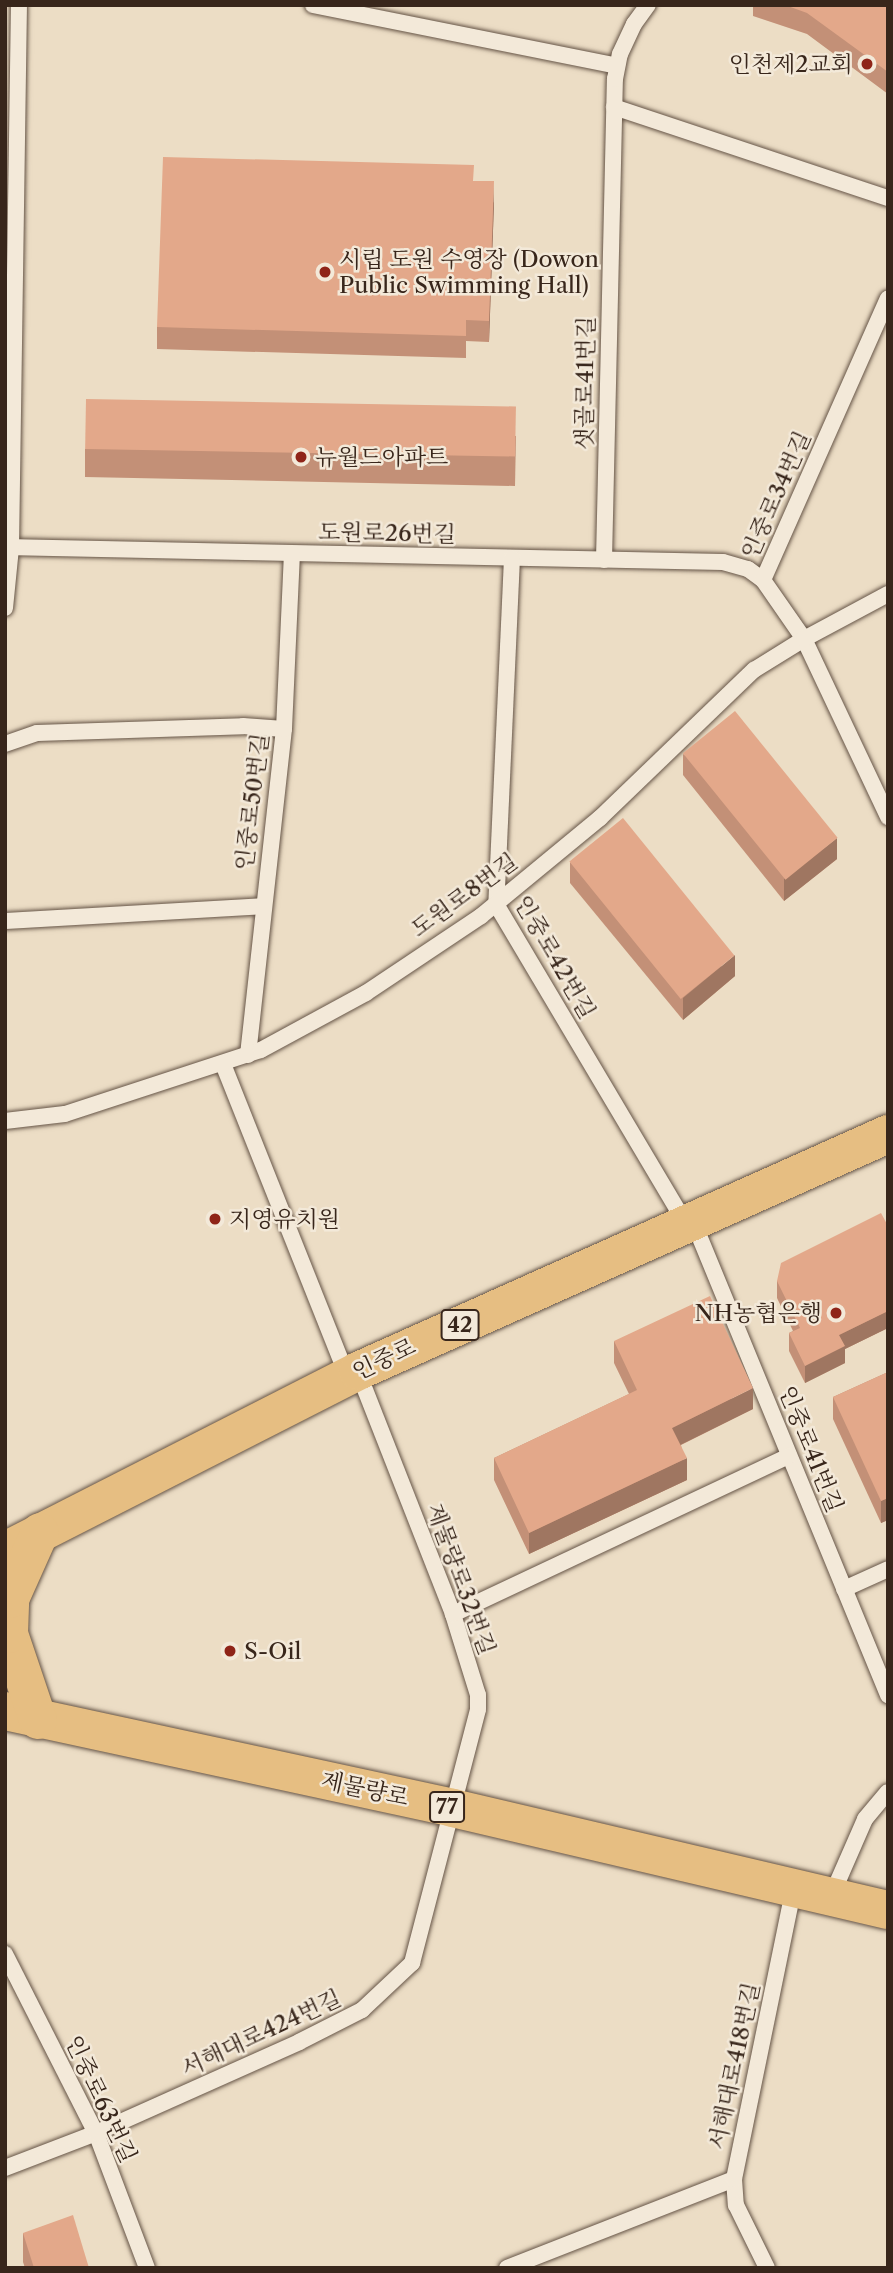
<!DOCTYPE html>
<meta charset="utf-8">
<style>
body{margin:0}
#map{position:relative;width:893px;height:2273px;overflow:hidden;background:#ecddc5;font-family:"Libre Caslon Text","Noto Serif KR",serif}
div>[style]{position:absolute}
.roads{filter:drop-shadow(0 0 2px #655446) drop-shadow(0 0 2px #655446)}
.service>*{height:16px;margin:-8px;padding:0 8px;transform-origin:8px;border-radius:8px;background:#f3e9d9}
.primary>*{height:38px;margin:-19px;padding:0 19px;transform-origin:19px;border-radius:19px;background:#e6be82}
.wall>*{inset:0;background:#c39077}
.shaded-wall>*{inset:0;background:#9f7661}
.building>*{inset:0;background:#e3a88a;transform-origin:0 0}
.dots>*{width:19px;height:19px;translate:-50% -50%;box-sizing:border-box;border:4px solid #f3e9d9;border-radius:50%}
span{translate:-50% -50%;white-space:nowrap;text-align:center;line-height:1.15;-webkit-text-stroke:5px #f3e9d9;paint-order:stroke}
.shield-label span{padding:2px 5px;background:#f3e9d9;border:2px solid;border-radius:5px;-webkit-text-stroke-width:0}
.shield-label{font-size:21px;color:#38261b;font-weight:700}
.poi-label{font-size:23px;color:#38261b}
.right{translate:-100% -50%;text-align:right}
.left{translate:0 -50%;text-align:left}
.street-label{font-size:23px;color:#38261b}
.frame{position:absolute;inset:0;border:7px solid #38261b;pointer-events:none}
</style>
<div id="map">
<div class="roads">
<div class="service">
<i style="left:313px;top:5px;width:310px;rotate:11.3deg"></i>
<i style="left:614px;top:107px;width:289px;rotate:18.4deg"></i>
<i style="left:5px;top:547px;width:718px;rotate:1.2deg"></i>
<i style="left:723px;top:562px;width:26px;rotate:16deg"></i>
<i style="left:748px;top:569px;width:19px;rotate:36deg"></i>
<i style="left:763px;top:580px;width:72px;rotate:55.2deg"></i>
<i style="left:804px;top:639px;width:197px;rotate:64.7deg"></i>
<i style="left:512px;top:558px;width:346px;rotate:92.6deg"></i>
<i style="left:496px;top:904px;width:370px;rotate:59.3deg"></i>
<i style="left:604px;top:560px;width:481px;rotate:-88.7deg"></i>
<i style="left:615px;top:79px;width:25px;rotate:-79deg"></i>
<i style="left:620px;top:54px;width:33px;rotate:-65deg"></i>
<i style="left:634px;top:24px;width:24px;rotate:-54deg"></i>
<i style="left:763px;top:580px;width:308px;rotate:-66.1deg"></i>
<i style="left:5px;top:608px;width:60px;rotate:-84.3deg"></i>
<i style="left:11px;top:548px;width:543px;rotate:-89.16deg"></i>
<i style="left:5px;top:744px;width:34px;rotate:-19deg"></i>
<i style="left:37px;top:733px;width:206px;rotate:-1.9deg"></i>
<i style="left:243px;top:726px;width:41px;rotate:4.2deg"></i>
<i style="left:5px;top:921px;width:258px;rotate:-3.3deg"></i>
<i style="left:248px;top:1055px;width:328px;rotate:-83.7deg"></i>
<i style="left:284px;top:729px;width:175px;rotate:-87.4deg"></i>
<i style="left:223px;top:1064px;width:336px;rotate:68.3deg"></i>
<i style="left:5px;top:1121px;width:60px;rotate:-6.7deg"></i>
<i style="left:65px;top:1114px;width:206px;rotate:-18.1deg"></i>
<i style="left:261px;top:1050px;width:119px;rotate:-28.5deg"></i>
<i style="left:366px;top:993px;width:138px;rotate:-33.8deg"></i>
<i style="left:481px;top:916px;width:154px;rotate:-39.5deg"></i>
<i style="left:600px;top:818px;width:214px;rotate:-43.9deg"></i>
<i style="left:754px;top:670px;width:59px;rotate:-31.8deg"></i>
<i style="left:804px;top:639px;width:95px;rotate:-28.2deg"></i>
<i style="left:693px;top:1221px;width:513px;rotate:67.64deg"></i>
<i style="left:844px;top:1589px;width:48px;rotate:-24.4deg"></i>
<i style="left:453px;top:1614px;width:371px;rotate:-25.2deg"></i>
<i style="left:831px;top:1897px;width:85px;rotate:-66.4deg"></i>
<i style="left:865px;top:1819px;width:35px;rotate:-50deg"></i>
<i style="left:5px;top:1954px;width:201px;rotate:63.1deg"></i>
<i style="left:96px;top:2133px;width:144px;rotate:69.3deg"></i>
<i style="left:5px;top:2168px;width:97px;rotate:-21deg"></i>
<i style="left:96px;top:2133px;width:222px;rotate:-24.1deg"></i>
<i style="left:299px;top:2042px;width:71px;rotate:-26.9deg"></i>
<i style="left:362px;top:2010px;width:69px;rotate:-43.2deg"></i>
<i style="left:412px;top:1963px;width:262px;rotate:-75.4deg"></i>
<i style="left:478px;top:1709px;width:14px;rotate:-90deg"></i>
<i style="left:478px;top:1695px;width:85px;rotate:-107.2deg"></i>
<i style="left:453px;top:1614px;width:261px;rotate:-111.4deg"></i>
<i style="left:734px;top:2179px;width:26px;rotate:86deg"></i>
<i style="left:736px;top:2205px;width:70px;rotate:63.8deg"></i>
<i style="left:507px;top:2268px;width:244px;rotate:-21.4deg"></i>
<i style="left:734px;top:2179px;width:298px;rotate:-78.4deg"></i>
</div>
<div class="primary">
<i style="left:5px;top:1551px;width:396px;rotate:-27deg"></i>
<i style="left:358px;top:1371px;width:581px;rotate:-24.09deg"></i>
<i style="left:5px;top:1711px;width:458px;rotate:12.2deg"></i>
<i style="left:453px;top:1808px;width:447px;rotate:13.2deg"></i>
<i style="left:38px;top:1720px;width:91px;rotate:-108.6deg"></i>
<i style="left:9px;top:1634px;width:35px;rotate:-88deg"></i>
<i style="left:10px;top:1599px;width:73px;rotate:-65.9deg"></i>
</div>
</div>
<div class="wall">
<i style="clip-path:polygon(753px 5px,888px 5px,888px 94px,807px 34px,753px 16px)"></i>
<i style="clip-path:polygon(474px 181px,494px 203px,489px 342px,466px 341px,466px 358px,157px 349px,157px 327px)"></i>
<i style="clip-path:polygon(516px 436px,515px 486px,85px 477px,85px 449px)"></i>
<i style="clip-path:polygon(683px 754px,837px 859px,784px 901px,683px 775px)"></i>
<i style="clip-path:polygon(570px 862px,735px 976px,683px 1020px,570px 883px)"></i>
<i style="clip-path:polygon(888px 1226px,888px 1328px,845px 1349px,845px 1363px,805px 1383px,789px 1351px,789px 1333px,793px 1331px,777px 1298px,777px 1281px)"></i>
<i style="clip-path:polygon(614px 1341px,753px 1409px,681px 1445px,687px 1480px,529px 1554px,494px 1480px,494px 1458px,629px 1394px,614px 1363px)"></i>
<i style="clip-path:polygon(888px 1372px,888px 1520px,881px 1523px,833px 1419px,833px 1397px)"></i>
<i style="clip-path:polygon(23px 2233px,89px 2268px,25px 2268px,23px 2262px)"></i>
</div>
<div class="shaded-wall">
<i style="clip-path:polygon(494px 181px,494px 203px,489px 342px,489px 321px)"></i>
<i style="clip-path:polygon(837px 838px,837px 859px,784px 901px,784px 879px)"></i>
<i style="clip-path:polygon(735px 955px,735px 976px,683px 1020px,683px 998px)"></i>
<i style="clip-path:polygon(888px 1311px,888px 1328px,845px 1349px,845px 1363px,805px 1383px,805px 1366px,839px 1335px)"></i>
<i style="clip-path:polygon(753px 1388px,753px 1409px,672px 1449px,672px 1428px)"></i>
<i style="clip-path:polygon(687px 1458px,687px 1480px,529px 1554px,529px 1533px)"></i>
<i style="clip-path:polygon(888px 1498px,888px 1520px,881px 1523px,881px 1501px)"></i>
</div>
<div class="building">
<i style="clip-path:polygon(785px 5px,888px 5px,888px 72px,807px 13px)"></i>
<i style="clip-path:polygon(163px 157px,474px 165px,473px 181px,494px 181px,489px 321px,466px 320px,466px 336px,157px 327px)"></i>
<i style="left:86px;top:399px;width:430px;height:50px;rotate:1deg"></i>
<i style="left:735px;top:711px;width:163px;height:67px;rotate:51deg"></i>
<i style="left:623px;top:818px;width:177px;height:69px;rotate:51deg"></i>
<i style="clip-path:polygon(881px 1213px,888px 1226px,888px 1311px,839px 1335px,845px 1346px,805px 1366px,789px 1333px,800px 1328px,777px 1281px,781px 1263px)"></i>
<i style="clip-path:polygon(710px 1296px,753px 1388px,672px 1428px,687px 1458px,529px 1533px,494px 1458px,637px 1390px,614px 1341px)"></i>
<i style="clip-path:polygon(888px 1372px,888px 1498px,881px 1501px,833px 1397px)"></i>
<i style="clip-path:polygon(73px 2215px,89px 2268px,34px 2268px,23px 2233px)"></i>
</div>
<div class="dots">
<i style="left:867px;top:64px;background:#8f2418"></i>
<i style="left:325px;top:272px;background:#8f2418"></i>
<i style="left:301px;top:457px;background:#8f2418"></i>
<i style="left:215px;top:1219px;background:#8f2418"></i>
<i style="left:836px;top:1313px;background:#8f2418"></i>
<i style="left:230px;top:1651px;background:#8f2418"></i>
</div>
<div class="shield-label">
<span style="left:460px;top:1325px">42</span>
<span style="left:447px;top:1807px">77</span>
</div>
<div class="poi-label">
<span class="right" style="left:853px;top:64px">인천제2교회</span>
<span class="left" style="left:339px;top:272px">시립 도원 수영장 (Dowon<br>Public Swimming Hall)</span>
<span class="left" style="left:315px;top:457px">뉴월드아파트</span>
<span class="left" style="left:229px;top:1219px">지영유치원</span>
<span class="right" style="left:822px;top:1313px">NH농협은행</span>
<span class="left" style="left:244px;top:1651px">S-Oil</span>
</div>
<div class="street-label">
<span style="left:585px;top:383px;rotate:-89deg">샛골로41번길</span>
<span style="left:776px;top:495px;rotate:-66deg">인중로34번길</span>
<span style="left:387px;top:533px;rotate:1deg">도원로26번길</span>
<span style="left:252px;top:802px;rotate:-83deg">인중로50번길</span>
<span style="left:464px;top:895px;rotate:-36deg">도원로8번길</span>
<span style="left:555px;top:957px;rotate:60deg">인중로42번길</span>
<span style="left:384px;top:1359px;rotate:-25deg">인중로</span>
<span style="left:811px;top:1449px;rotate:68deg">인중로41번길</span>
<span style="left:461px;top:1579px;rotate:70deg">제물량로32번길</span>
<span style="left:365px;top:1789px;rotate:12deg">제물량로</span>
<span style="left:261px;top:2033px;rotate:-25deg">서해대로424번길</span>
<span style="left:734px;top:2066px;rotate:-78deg">서해대로418번길</span>
<span style="left:101px;top:2099px;rotate:65deg">인중로63번길</span>
</div>
<div class="frame"></div>
</div>
